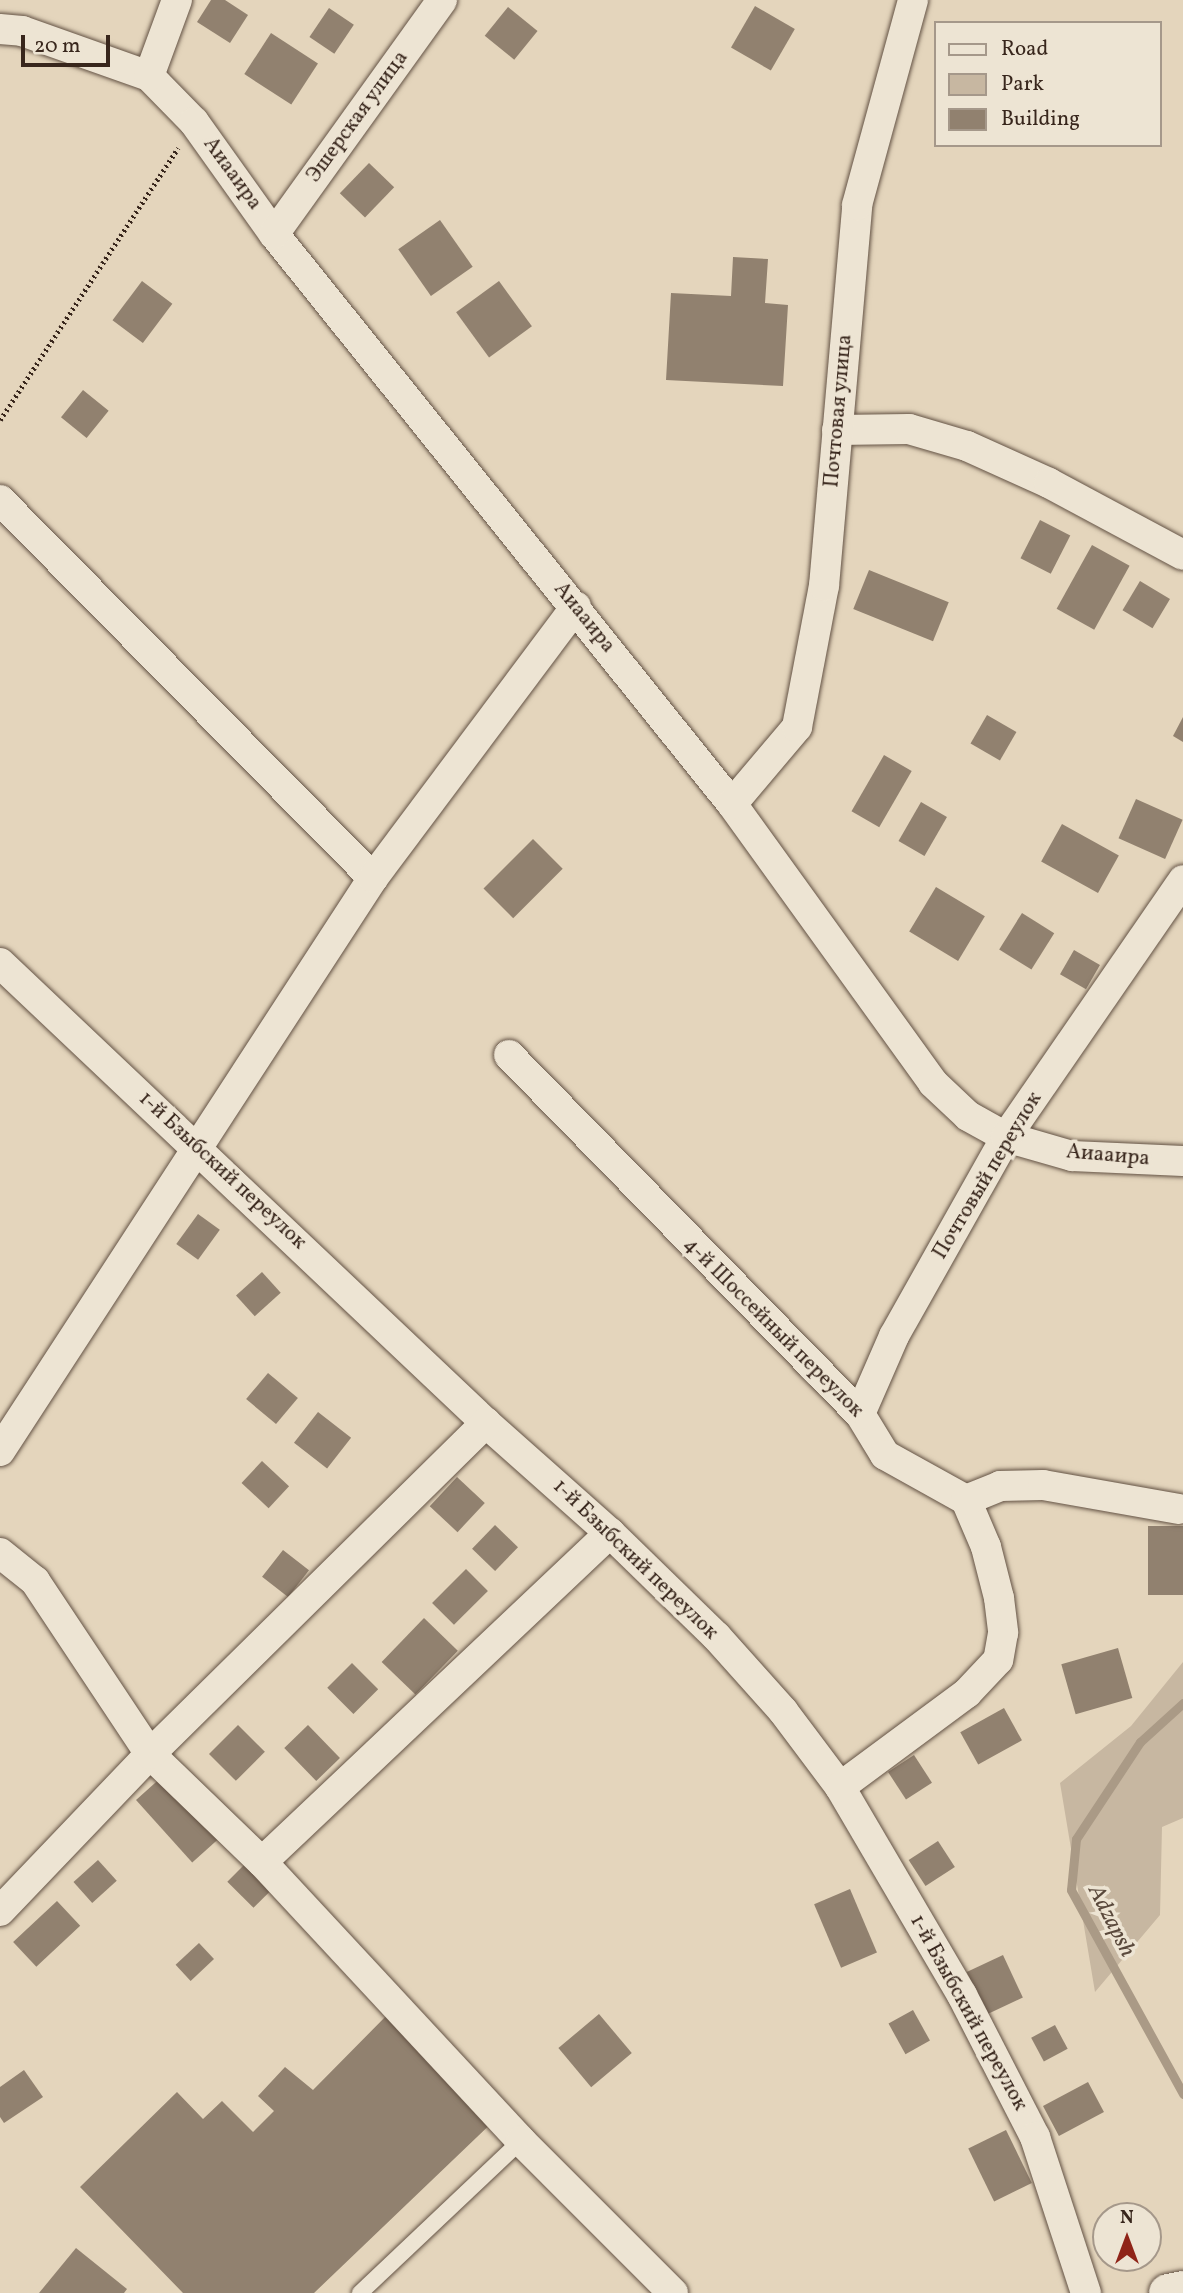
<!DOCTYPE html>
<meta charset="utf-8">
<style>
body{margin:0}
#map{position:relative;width:1183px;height:2293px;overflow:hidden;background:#e4d5bc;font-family:Vollkorn,serif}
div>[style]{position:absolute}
.green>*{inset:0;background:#c7b7a1}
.stream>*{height:9px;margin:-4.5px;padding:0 4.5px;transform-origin:4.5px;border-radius:4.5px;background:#aa9a86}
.building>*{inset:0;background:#91816f;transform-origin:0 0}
.path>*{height:4.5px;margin-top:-2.25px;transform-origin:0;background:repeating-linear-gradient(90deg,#38261c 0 2px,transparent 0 5.5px)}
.roads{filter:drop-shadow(0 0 2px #635244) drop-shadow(0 0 2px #635244)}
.lane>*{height:16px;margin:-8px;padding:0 8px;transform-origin:8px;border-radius:8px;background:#ede4d3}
.street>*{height:30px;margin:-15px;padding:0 15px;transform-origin:15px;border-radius:15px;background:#ede4d3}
.secondary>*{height:38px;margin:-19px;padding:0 19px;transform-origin:19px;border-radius:19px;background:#ede4d3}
span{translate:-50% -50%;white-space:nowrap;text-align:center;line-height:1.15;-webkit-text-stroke:7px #ede4d3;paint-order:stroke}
.street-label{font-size:21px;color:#38261c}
.water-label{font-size:23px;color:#5a493c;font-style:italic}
.legend{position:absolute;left:934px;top:21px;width:228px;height:126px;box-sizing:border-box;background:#ede4d3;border:2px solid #a5988a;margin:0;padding:9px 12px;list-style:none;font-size:21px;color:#38261c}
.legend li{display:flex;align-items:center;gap:14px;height:35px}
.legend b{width:35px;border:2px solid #a5988a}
.north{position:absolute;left:1092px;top:2202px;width:70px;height:70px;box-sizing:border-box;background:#ede4d3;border:2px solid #a5988a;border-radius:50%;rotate:0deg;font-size:19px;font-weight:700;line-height:28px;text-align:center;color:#38261c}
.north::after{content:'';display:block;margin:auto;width:24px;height:32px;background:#8f2418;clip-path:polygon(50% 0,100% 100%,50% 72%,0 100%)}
.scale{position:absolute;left:21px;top:35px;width:89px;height:32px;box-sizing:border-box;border:4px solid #38261c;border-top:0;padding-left:9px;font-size:21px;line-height:24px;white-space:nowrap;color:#38261c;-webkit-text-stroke:5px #ede4d3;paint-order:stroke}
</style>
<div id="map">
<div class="green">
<i style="clip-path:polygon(1183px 1662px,1183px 1818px,1162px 1827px,1160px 1915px,1095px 1992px,1060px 1783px,1131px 1726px)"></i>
</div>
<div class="stream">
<i style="left:1183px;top:1703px;width:58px;rotate:137.8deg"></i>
<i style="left:1140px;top:1742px;width:116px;rotate:123.4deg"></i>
<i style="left:1076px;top:1839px;width:51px;rotate:95.6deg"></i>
<i style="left:1071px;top:1890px;width:233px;rotate:61.2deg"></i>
</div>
<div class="building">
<i style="clip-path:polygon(211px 0,225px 0,248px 15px,230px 43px,197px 22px)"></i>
<i style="left:755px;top:6px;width:46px;height:48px;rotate:30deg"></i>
<i style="left:508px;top:7px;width:38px;height:37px;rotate:39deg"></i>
<i style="left:329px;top:8px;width:30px;height:35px;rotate:34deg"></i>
<i style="left:271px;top:33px;width:56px;height:49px;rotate:33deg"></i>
<i style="left:369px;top:163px;width:35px;height:42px;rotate:44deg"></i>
<i style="left:440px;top:220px;width:57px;height:51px;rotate:55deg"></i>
<i style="clip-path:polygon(733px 257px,768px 259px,765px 303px,788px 305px,783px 386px,666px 380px,671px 293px,731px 296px)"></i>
<i style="left:142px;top:281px;width:38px;height:49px;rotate:37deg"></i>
<i style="left:499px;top:281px;width:56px;height:53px;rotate:54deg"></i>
<i style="left:83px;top:390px;width:33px;height:35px;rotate:39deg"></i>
<i style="left:1040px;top:520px;width:34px;height:43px;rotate:27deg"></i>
<i style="left:1092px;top:545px;width:43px;height:73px;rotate:29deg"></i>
<i style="left:869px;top:570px;width:86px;height:42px;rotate:22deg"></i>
<i style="left:1140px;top:581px;width:35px;height:34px;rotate:31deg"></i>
<i style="left:987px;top:715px;width:34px;height:33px;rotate:30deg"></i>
<i style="clip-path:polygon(1183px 717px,1183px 742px,1173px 736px)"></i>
<i style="left:884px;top:755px;width:32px;height:65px;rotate:30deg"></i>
<i style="left:1136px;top:799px;width:51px;height:43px;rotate:24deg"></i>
<i style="left:921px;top:802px;width:30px;height:45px;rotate:30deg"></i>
<i style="left:1062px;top:824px;width:65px;height:43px;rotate:29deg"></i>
<i style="left:533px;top:839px;width:42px;height:70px;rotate:45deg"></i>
<i style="left:936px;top:887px;width:57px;height:52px;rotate:31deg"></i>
<i style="left:1022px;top:913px;width:38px;height:43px;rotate:32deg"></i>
<i style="left:1074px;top:950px;width:30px;height:28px;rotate:30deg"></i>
<i style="left:198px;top:1214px;width:27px;height:37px;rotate:36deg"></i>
<i style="left:262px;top:1272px;width:28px;height:35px;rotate:48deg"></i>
<i style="left:268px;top:1373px;width:39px;height:34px;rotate:40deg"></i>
<i style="left:318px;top:1412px;width:42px;height:39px;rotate:38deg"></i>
<i style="left:262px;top:1461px;width:37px;height:30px;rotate:43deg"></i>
<i style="left:457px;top:1477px;width:38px;height:40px;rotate:43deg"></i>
<i style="left:495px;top:1525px;width:32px;height:33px;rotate:44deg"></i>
<i style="left:1183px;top:1526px;width:69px;height:35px;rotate:90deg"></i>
<i style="left:283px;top:1550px;width:33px;height:34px;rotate:38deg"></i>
<i style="left:466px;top:1569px;width:31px;height:48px;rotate:45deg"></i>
<i style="left:424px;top:1618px;width:47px;height:61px;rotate:44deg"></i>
<i style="left:1118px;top:1648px;width:52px;height:59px;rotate:74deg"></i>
<i style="left:352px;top:1663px;width:37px;height:35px;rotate:45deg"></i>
<i style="left:1004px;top:1708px;width:37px;height:50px;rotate:61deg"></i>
<i style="left:238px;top:1725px;width:38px;height:41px;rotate:45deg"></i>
<i style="left:308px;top:1725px;width:46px;height:33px;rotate:46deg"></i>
<i style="left:914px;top:1755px;width:33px;height:31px;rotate:57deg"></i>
<i style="left:165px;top:1774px;width:84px;height:39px;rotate:48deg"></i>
<i style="left:938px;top:1841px;width:31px;height:35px;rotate:57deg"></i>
<i style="left:98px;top:1860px;width:28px;height:33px;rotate:48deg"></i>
<i style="left:245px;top:1864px;width:37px;height:25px;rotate:45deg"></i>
<i style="left:850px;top:1889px;width:69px;height:39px;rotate:67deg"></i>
<i style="left:57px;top:1901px;width:34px;height:60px;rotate:47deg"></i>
<i style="left:199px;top:1943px;width:22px;height:32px;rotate:47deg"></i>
<i style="left:1003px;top:1955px;width:47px;height:40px;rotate:65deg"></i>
<i style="clip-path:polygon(392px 2010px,500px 2115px,314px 2293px,183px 2293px,80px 2187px,177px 2092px,203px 2119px,222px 2101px,253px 2132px,274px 2111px,258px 2096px,285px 2067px,313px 2090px)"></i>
<i style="left:913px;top:2010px;width:35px;height:28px;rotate:61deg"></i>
<i style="left:599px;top:2014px;width:51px;height:53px;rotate:50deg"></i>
<i style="left:1055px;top:2025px;width:27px;height:27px;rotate:62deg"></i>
<i style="clip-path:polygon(24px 2070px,43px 2097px,4px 2123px,0 2117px,0 2087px)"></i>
<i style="left:1088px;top:2082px;width:34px;height:51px;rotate:62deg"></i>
<i style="left:1006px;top:2130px;width:59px;height:42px;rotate:64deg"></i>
<i style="clip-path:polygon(76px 2248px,127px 2289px,124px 2293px,39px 2293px)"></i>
</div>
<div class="path">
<i style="left:0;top:420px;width:325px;rotate:-56.8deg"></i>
</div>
<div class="roads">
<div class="lane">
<i style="left:360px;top:2293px;width:221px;rotate:-43.4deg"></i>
</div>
<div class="street">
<i style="left:0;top:29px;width:22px;rotate:5deg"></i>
<i style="left:22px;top:31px;width:135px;rotate:19.5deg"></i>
<i style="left:149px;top:76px;width:64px;rotate:45.6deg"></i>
<i style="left:194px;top:122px;width:138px;rotate:54.5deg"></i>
<i style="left:274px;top:234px;width:731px;rotate:51.22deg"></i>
<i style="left:732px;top:804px;width:344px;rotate:54.2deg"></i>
<i style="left:933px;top:1083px;width:48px;rotate:43.3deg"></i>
<i style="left:968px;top:1116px;width:43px;rotate:28.9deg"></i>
<i style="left:1006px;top:1137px;width:69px;rotate:16.1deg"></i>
<i style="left:1072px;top:1156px;width:111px;rotate:2.6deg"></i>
<i style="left:149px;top:76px;width:81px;rotate:-69.8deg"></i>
<i style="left:274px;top:234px;width:288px;rotate:-54.3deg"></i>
<i style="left:837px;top:430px;width:72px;rotate:-0.8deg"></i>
<i style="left:909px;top:429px;width:60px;rotate:16.3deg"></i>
<i style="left:967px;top:446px;width:90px;rotate:24.3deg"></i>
<i style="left:1049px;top:483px;width:152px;rotate:28.2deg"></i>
<i style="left:0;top:500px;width:531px;rotate:45.38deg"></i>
<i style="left:732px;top:804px;width:101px;rotate:-49.8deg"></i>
<i style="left:797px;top:727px;width:144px;rotate:-79.2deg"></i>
<i style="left:824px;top:586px;width:382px;rotate:-85deg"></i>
<i style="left:857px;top:205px;width:213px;rotate:-74.7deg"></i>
<i style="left:0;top:963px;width:669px;rotate:43.43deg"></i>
<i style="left:486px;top:1423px;width:166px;rotate:41.6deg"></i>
<i style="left:610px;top:1533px;width:148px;rotate:44.2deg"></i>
<i style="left:716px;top:1636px;width:101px;rotate:48.2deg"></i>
<i style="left:783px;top:1711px;width:95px;rotate:53.1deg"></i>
<i style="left:840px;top:1787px;width:241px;rotate:59.6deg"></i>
<i style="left:962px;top:1995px;width:160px;rotate:62.8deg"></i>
<i style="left:1035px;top:2137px;width:164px;rotate:71.9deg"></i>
<i style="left:509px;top:1055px;width:502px;rotate:45.65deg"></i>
<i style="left:860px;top:1414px;width:48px;rotate:58.6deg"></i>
<i style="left:885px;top:1455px;width:93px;rotate:29.1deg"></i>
<i style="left:966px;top:1500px;width:51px;rotate:66.9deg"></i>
<i style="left:986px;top:1547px;width:53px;rotate:75.7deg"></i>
<i style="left:999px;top:1598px;width:35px;rotate:83deg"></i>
<i style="left:1003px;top:1633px;width:27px;rotate:100deg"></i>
<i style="left:998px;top:1660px;width:45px;rotate:133.2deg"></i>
<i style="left:967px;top:1693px;width:158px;rotate:143.5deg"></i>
<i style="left:860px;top:1414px;width:85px;rotate:-66.4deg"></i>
<i style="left:894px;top:1336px;width:228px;rotate:-60.6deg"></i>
<i style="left:1006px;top:1137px;width:312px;rotate:-55.4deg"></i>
<i style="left:0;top:1451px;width:684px;rotate:-56.94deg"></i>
<i style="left:373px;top:878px;width:339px;rotate:-53.2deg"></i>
<i style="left:966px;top:1500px;width:37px;rotate:-22deg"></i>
<i style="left:1000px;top:1486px;width:43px;rotate:-1.3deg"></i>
<i style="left:1043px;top:1485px;width:138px;rotate:10deg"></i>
<i style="left:0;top:1553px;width:45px;rotate:38.7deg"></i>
<i style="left:35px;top:1581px;width:208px;rotate:56.4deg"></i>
<i style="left:150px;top:1754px;width:156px;rotate:44deg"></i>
<i style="left:262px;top:1862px;width:381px;rotate:47.1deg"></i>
<i style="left:521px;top:2141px;width:215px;rotate:45deg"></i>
<i style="left:262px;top:1862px;width:479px;rotate:-43.4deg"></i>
<i style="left:0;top:1911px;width:217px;rotate:-46.3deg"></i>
<i style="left:150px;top:1754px;width:472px;rotate:-44.6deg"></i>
</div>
<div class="secondary">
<i style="left:1168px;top:2293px;width:15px;rotate:-11deg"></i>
</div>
</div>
<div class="street-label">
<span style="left:358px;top:117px;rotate:-54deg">Эшерская улица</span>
<span style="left:232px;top:174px;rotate:54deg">Аиааира</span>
<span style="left:839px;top:411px;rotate:-85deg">Почтовая улица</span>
<span style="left:584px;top:618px;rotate:51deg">Аиааира</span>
<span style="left:1108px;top:1156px;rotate:5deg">Аиааира</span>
<span style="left:222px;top:1171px;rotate:43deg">1-й Бзыбский переулок</span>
<span style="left:988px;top:1176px;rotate:-59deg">Почтовый переулок</span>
<span style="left:773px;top:1328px;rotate:45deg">4-й Шоссейный переулок</span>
<span style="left:635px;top:1560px;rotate:44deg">1-й Бзыбский переулок</span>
<span style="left:968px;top:2013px;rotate:61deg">1-й Бзыбский переулок</span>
</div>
<div class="water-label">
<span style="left:1111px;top:1921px;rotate:63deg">Adzapsh</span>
</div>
<ul class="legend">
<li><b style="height:9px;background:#ede4d3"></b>Road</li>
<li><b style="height:19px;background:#c7b7a1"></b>Park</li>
<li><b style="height:19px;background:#91816f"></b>Building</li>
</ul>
<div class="north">N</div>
<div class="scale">20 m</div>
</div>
